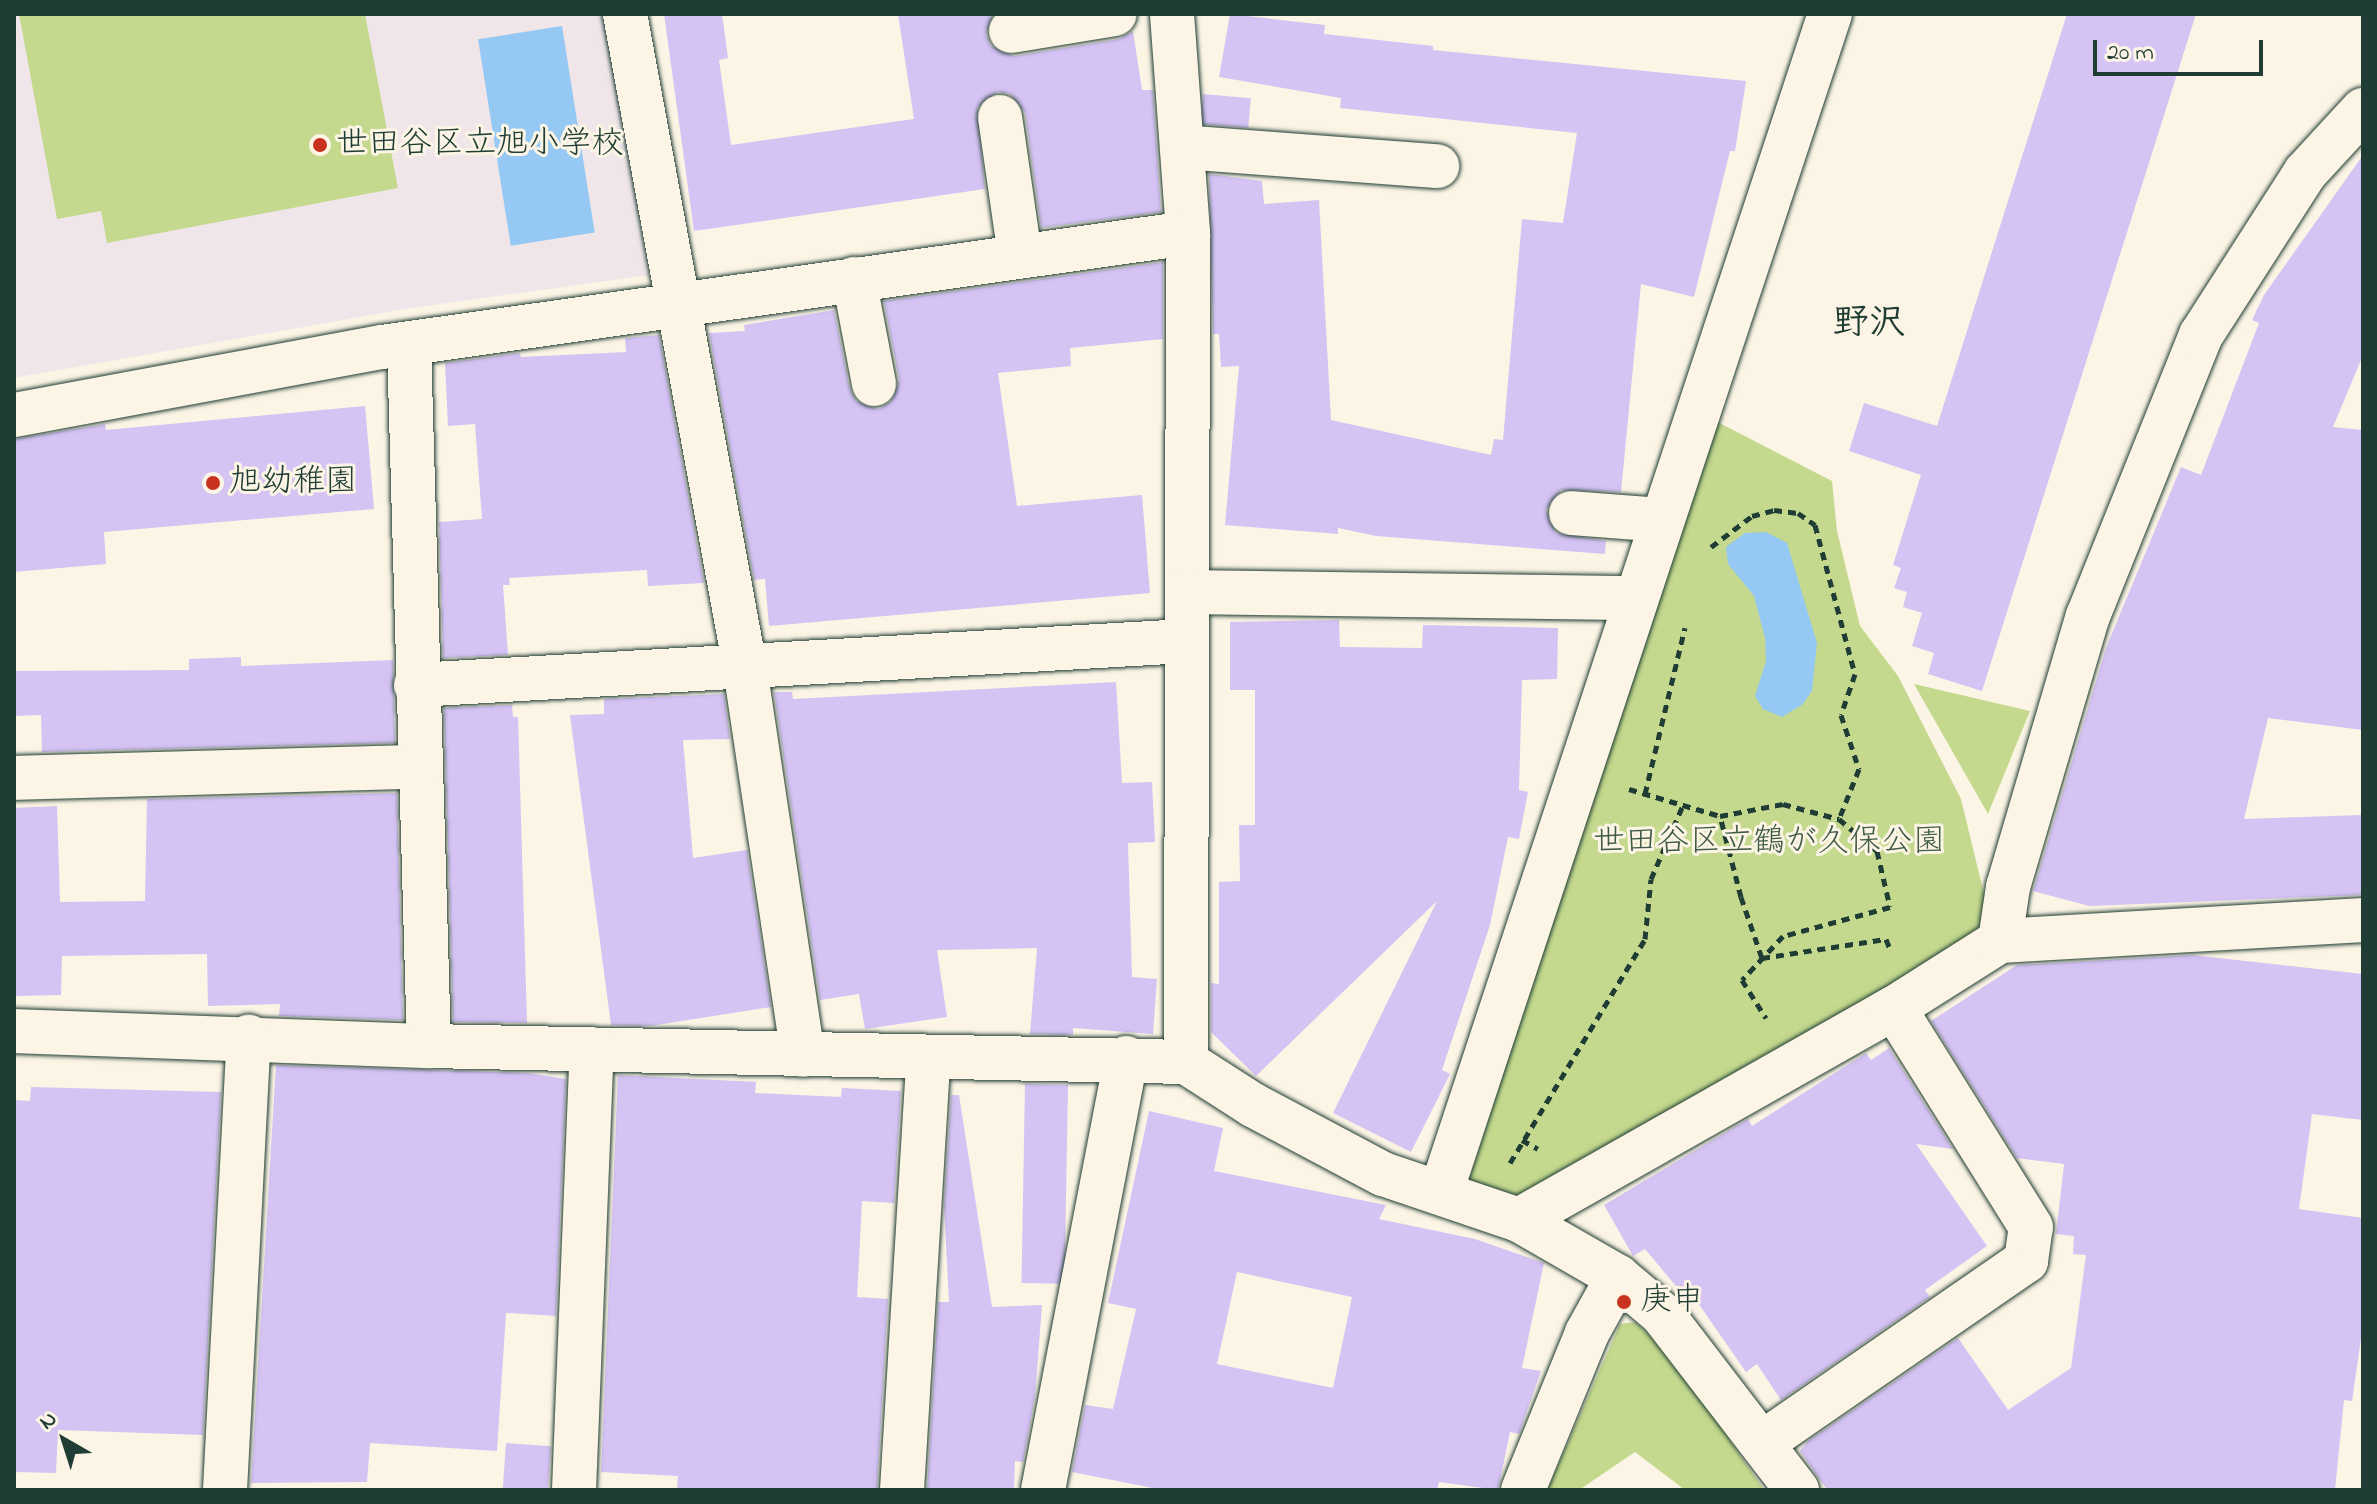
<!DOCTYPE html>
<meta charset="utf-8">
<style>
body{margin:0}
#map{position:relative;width:2377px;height:1504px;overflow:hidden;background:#fcf5e5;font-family:"Indie Flower","Klee One",sans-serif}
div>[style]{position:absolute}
.built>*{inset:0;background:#f0e6ea}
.green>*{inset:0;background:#c4d98e}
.water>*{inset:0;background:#95c8f2;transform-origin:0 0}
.building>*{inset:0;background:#d5c3f4;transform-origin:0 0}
.path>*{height:5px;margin-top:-2.5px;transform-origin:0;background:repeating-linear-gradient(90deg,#1f3d34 0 8px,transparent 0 14px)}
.roads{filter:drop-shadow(0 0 2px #1f3d34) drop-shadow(0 0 2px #1f3d34)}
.minor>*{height:44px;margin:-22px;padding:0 22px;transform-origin:22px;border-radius:22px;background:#fcf5e5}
.dots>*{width:22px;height:22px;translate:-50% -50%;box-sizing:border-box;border:4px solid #fcf5e5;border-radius:50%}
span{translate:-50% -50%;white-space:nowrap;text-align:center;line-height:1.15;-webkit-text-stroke:6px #fcf5e5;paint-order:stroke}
.poi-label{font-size:32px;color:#1f3d34}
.left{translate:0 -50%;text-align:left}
.park-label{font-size:32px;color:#405c46}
.quarter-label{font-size:36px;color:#1f3d34;font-weight:700}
.frame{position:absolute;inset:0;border:16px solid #1f3d34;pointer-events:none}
.north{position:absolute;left:24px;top:1400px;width:80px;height:80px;-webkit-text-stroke:6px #fcf5e5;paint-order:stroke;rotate:321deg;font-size:22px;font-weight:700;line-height:32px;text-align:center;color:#1f3d34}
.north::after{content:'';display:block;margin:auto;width:28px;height:36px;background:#1f3d34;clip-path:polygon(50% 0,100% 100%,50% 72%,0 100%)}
.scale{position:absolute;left:2093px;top:40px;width:170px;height:36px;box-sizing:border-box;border:4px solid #1f3d34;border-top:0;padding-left:10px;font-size:24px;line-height:28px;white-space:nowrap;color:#1f3d34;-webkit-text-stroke:6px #fcf5e5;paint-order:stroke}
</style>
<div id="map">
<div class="built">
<i style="clip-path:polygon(14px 14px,604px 14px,649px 275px,405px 309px,14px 378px)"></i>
</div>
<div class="green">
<i style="clip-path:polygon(19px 14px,365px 14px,398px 188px,107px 243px,101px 211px,57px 219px)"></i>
<i style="clip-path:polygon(1708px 417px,1832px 481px,1837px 531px,1860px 626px,1898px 676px,1961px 799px,1994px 935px,1524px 1200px,1456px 1182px)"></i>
<i style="clip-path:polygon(1914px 684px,2030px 711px,1988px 814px)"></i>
<i style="clip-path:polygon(1635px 1322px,1674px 1358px,1764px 1490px,1685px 1490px,1635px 1452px,1579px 1490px,1547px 1490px,1620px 1324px)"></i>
</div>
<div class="water">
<i style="left:562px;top:26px;width:209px;height:85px;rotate:81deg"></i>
<i style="clip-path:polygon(1766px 532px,1787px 543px,1817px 643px,1812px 691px,1802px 705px,1782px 717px,1763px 709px,1755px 696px,1766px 661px,1765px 638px,1754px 596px,1728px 564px,1726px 547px,1745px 533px)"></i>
</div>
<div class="building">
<i style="clip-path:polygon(664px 14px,722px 14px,728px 58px,719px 60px,731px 145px,914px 119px,898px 14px,993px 14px,986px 34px,991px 46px,1014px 56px,1119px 39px,1133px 31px,1142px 90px,1153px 90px,1161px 212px,1041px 228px,1025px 113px,1010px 94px,997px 92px,977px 108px,985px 189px,694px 231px)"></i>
<i style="clip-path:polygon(1230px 14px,1325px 25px,1324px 34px,1433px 46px,1433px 50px,1746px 81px,1735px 151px,1730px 151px,1694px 297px,1641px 284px,1621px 492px,1561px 490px,1546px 510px,1556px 533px,1606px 541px,1605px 554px,1376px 536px,1338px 528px,1338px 534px,1225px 525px,1239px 366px,1221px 367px,1219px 334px,1213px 334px,1209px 174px,1262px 181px,1264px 204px,1319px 200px,1331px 420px,1491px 455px,1494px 439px,1503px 440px,1522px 219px,1563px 223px,1577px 133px,1340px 108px,1341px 98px,1219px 77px)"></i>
<i style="clip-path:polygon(2067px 14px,2196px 14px,1982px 691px,1928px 674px,1934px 653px,1912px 646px,1922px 613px,1903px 607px,1907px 592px,1894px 588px,1901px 568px,1893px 565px,1921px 475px,1849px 451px,1864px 403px,1937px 426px)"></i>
<i style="left:1203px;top:94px;width:48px;height:30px;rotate:5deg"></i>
<i style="clip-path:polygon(2363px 155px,2363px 355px,2333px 427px,2363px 430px,2363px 730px,2268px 718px,2244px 819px,2363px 815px,2363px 895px,2089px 906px,2033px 891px,2106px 648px,2181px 467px,2201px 475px,2259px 323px,2252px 320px,2264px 295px)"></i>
<i style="clip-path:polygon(1163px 262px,1163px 339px,1070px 348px,1071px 366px,998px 373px,1017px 506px,1142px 495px,1150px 593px,769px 626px,765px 579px,754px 580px,709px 333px,745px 331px,744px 325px,834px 310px,850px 389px,856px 401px,878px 409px,891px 402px,899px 380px,884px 301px)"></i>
<i style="clip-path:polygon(659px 335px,704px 583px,648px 586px,647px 570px,509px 578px,510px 585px,503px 585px,508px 655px,443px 658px,439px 522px,482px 519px,475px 424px,448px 426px,445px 363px,520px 353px,521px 357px,626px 352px,625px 338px)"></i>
<i style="clip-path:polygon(365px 406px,374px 509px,104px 532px,106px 564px,14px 572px,14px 439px,105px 424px,106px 430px)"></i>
<i style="clip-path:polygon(1339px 620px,1340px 647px,1422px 648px,1423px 625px,1558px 628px,1557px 679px,1522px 680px,1519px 790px,1528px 792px,1519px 839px,1508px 837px,1490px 925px,1442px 1070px,1450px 1074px,1411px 1152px,1333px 1113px,1437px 901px,1256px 1076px,1211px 1032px,1211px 983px,1219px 984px,1219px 882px,1240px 881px,1239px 825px,1255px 825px,1255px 690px,1230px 690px,1230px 622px)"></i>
<i style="clip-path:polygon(241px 657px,241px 666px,393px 660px,395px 743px,42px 752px,41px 715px,14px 716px,14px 671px,189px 670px,189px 659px)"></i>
<i style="clip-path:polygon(1116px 682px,1122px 783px,1152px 782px,1155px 842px,1128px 843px,1132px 977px,1157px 979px,1153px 1034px,1073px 1028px,1073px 1035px,1030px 1034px,1037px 948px,937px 950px,947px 1017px,865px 1029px,859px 994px,820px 1000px,774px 692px,792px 692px,793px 699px)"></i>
<i style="clip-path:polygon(724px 694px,730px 739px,683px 740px,693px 858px,747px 850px,771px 1007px,650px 1026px,611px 1025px,570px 715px,604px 714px,604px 699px)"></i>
<i style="clip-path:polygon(512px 705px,513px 717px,518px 717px,527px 1023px,453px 1022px,444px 708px)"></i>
<i style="clip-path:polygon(397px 793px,403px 1020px,279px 1016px,280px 1004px,208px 1006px,207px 954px,62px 956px,61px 995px,14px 996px,14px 808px,57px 806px,60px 902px,145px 901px,147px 799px)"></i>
<i style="clip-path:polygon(2192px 955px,2363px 974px,2363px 1120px,2312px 1114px,2299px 1209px,2363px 1218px,2363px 1325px,2352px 1401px,2344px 1400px,2335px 1490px,1827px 1490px,1800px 1451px,1808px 1441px,1958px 1338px,2008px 1410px,2071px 1368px,2086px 1255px,2073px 1254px,2074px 1236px,2056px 1234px,2064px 1164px,2017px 1158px,1931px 1021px,2017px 965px)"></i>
<i style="clip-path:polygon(1889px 1048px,1953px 1149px,1916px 1144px,1987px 1246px,1925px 1290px,1930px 1297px,1781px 1400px,1757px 1364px,1746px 1372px,1691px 1293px,1685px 1297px,1645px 1249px,1633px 1256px,1604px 1205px,1748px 1119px,1752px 1126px,1866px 1053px,1871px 1060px)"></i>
<i style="clip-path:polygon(276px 1065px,528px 1073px,566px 1079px,556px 1316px,506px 1313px,497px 1451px,370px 1443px,367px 1482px,251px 1483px)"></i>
<i style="clip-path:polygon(618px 1075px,756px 1082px,755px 1093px,841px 1097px,842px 1088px,901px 1091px,894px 1203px,862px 1201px,857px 1297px,888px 1299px,877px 1490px,677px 1490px,678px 1476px,601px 1472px)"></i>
<i style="left:1025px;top:1084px;width:43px;height:199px;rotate:1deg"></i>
<i style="clip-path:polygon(31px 1087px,221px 1092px,203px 1435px,58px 1430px,56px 1473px,14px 1472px,14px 1100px,30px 1101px)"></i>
<i style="clip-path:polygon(951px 1095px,959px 1095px,992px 1307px,1042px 1305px,1035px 1397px,1023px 1462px,1015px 1461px,1014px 1490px,927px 1490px,938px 1302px,949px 1302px,944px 1206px)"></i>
<i style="clip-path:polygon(evenodd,1149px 1111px,1223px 1128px,1214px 1171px,1386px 1205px,1379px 1219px,1475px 1239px,1544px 1263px,1522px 1368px,1541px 1371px,1519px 1434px,1510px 1432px,1498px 1490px,1439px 1482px,1437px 1490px,1163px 1490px,1072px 1472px,1085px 1405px,1113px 1409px,1136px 1309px,1108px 1303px,1149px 1111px,1237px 1272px,1352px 1297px,1333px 1388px,1217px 1364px,1237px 1272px)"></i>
<i style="left:506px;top:1443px;width:45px;height:47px;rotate:4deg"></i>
</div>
<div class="path">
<i style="left:1711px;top:547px;width:51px;rotate:-37.1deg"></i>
<i style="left:1752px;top:516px;width:23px;rotate:-15deg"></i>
<i style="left:1774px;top:510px;width:24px;rotate:7deg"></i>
<i style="left:1798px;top:513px;width:21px;rotate:35deg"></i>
<i style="left:1815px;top:525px;width:154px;rotate:75deg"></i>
<i style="left:1855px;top:674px;width:43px;rotate:108.9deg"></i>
<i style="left:1841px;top:715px;width:57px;rotate:71.6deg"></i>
<i style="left:1859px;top:769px;width:54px;rotate:111.8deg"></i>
<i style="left:1629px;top:789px;width:95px;rotate:16.5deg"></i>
<i style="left:1645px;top:794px;width:171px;rotate:-76.5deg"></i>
<i style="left:1741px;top:897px;width:84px;rotate:-104.5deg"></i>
<i style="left:1720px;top:816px;width:64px;rotate:-10.8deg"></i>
<i style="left:1783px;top:804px;width:58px;rotate:15deg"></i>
<i style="left:1839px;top:819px;width:50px;rotate:40.1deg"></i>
<i style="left:1877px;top:851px;width:57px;rotate:76.9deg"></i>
<i style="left:1890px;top:907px;width:111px;rotate:164.8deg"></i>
<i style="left:1783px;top:936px;width:60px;rotate:133deg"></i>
<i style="left:1742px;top:980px;width:45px;rotate:57.7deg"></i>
<i style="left:1741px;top:897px;width:65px;rotate:71deg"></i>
<i style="left:1762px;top:958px;width:125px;rotate:-8.7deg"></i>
<i style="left:1886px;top:939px;width:11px;rotate:68deg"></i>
<i style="left:1522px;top:1140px;width:18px;rotate:29deg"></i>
<i style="left:1510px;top:1163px;width:262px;rotate:-58.9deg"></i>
<i style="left:1645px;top:939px;width:60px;rotate:-84.3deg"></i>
<i style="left:1651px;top:879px;width:81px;rotate:-66.6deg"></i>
</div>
<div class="roads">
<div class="minor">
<i style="left:625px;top:14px;width:665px;rotate:79.6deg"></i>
<i style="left:745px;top:668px;width:391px;rotate:81.5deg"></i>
<i style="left:1172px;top:14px;width:220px;rotate:85.8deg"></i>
<i style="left:1188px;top:233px;width:829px;rotate:90.14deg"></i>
<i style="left:1011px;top:31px;width:105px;rotate:-9.3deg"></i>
<i style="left:1000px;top:117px;width:140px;rotate:81.8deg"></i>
<i style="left:1182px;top:147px;width:256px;rotate:4.3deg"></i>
<i style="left:854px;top:279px;width:107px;rotate:79.2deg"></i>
<i style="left:409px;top:344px;width:702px;rotate:88.37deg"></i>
<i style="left:14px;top:415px;width:374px;rotate:-10.5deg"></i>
<i style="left:382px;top:347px;width:814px;rotate:-8.05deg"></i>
<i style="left:1571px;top:513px;width:91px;rotate:4.4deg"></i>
<i style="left:1188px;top:592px;width:448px;rotate:0.8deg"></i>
<i style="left:416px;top:685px;width:772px;rotate:-3.27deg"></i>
<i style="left:14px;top:778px;width:403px;rotate:-1.6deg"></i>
<i style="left:2000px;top:941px;width:55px;rotate:-81.6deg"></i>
<i style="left:2008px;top:887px;width:283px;rotate:-73.6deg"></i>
<i style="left:2088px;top:616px;width:303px;rotate:-68.1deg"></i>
<i style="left:2201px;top:335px;width:193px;rotate:-57.3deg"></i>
<i style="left:2305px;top:173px;width:86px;rotate:-47.4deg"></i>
<i style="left:14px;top:1031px;width:415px;rotate:2.1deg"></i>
<i style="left:429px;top:1046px;width:757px;rotate:1.21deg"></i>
<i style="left:1186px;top:1062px;width:80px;rotate:32.7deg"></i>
<i style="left:1253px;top:1105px;width:147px;rotate:28deg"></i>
<i style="left:1383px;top:1174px;width:144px;rotate:18.7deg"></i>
<i style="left:1519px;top:1220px;width:114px;rotate:29.9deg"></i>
<i style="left:1618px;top:1277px;width:57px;rotate:40.1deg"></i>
<i style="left:1662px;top:1314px;width:222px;rotate:52.5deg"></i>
<i style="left:1441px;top:1192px;width:1241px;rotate:-71.73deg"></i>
<i style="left:1519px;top:1220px;width:431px;rotate:-29.5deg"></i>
<i style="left:1894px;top:1008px;width:125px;rotate:-32.3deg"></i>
<i style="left:2000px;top:941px;width:364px;rotate:-3.3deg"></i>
<i style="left:1762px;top:1443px;width:321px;rotate:-34.6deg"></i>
<i style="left:2026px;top:1261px;width:34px;rotate:-82deg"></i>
<i style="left:2031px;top:1227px;width:258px;rotate:-122deg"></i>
<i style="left:225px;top:1490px;width:454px;rotate:-87deg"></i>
<i style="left:574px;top:1490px;width:441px;rotate:-87.7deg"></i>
<i style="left:902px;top:1490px;width:432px;rotate:-86.5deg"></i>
<i style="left:1043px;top:1490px;width:440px;rotate:-79.1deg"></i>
<i style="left:1523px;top:1490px;width:170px;rotate:-67.8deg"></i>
<i style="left:1587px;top:1333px;width:64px;rotate:-61deg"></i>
</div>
</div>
<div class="dots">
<i style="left:320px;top:145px;background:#c8321e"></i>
<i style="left:213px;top:483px;background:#c8321e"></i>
<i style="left:1624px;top:1302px;background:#c8321e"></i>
</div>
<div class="poi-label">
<span class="left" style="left:336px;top:145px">世田谷区立旭小学校</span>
<span class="left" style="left:229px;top:483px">旭幼稚園</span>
<span class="left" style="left:1640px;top:1302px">庚申</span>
</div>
<div class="park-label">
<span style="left:1769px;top:843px">世田谷区立鶴が久保公園</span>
</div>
<div class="quarter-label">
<span style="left:1869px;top:325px">野沢</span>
</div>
<div class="frame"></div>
<div class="north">N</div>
<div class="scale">20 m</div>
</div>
